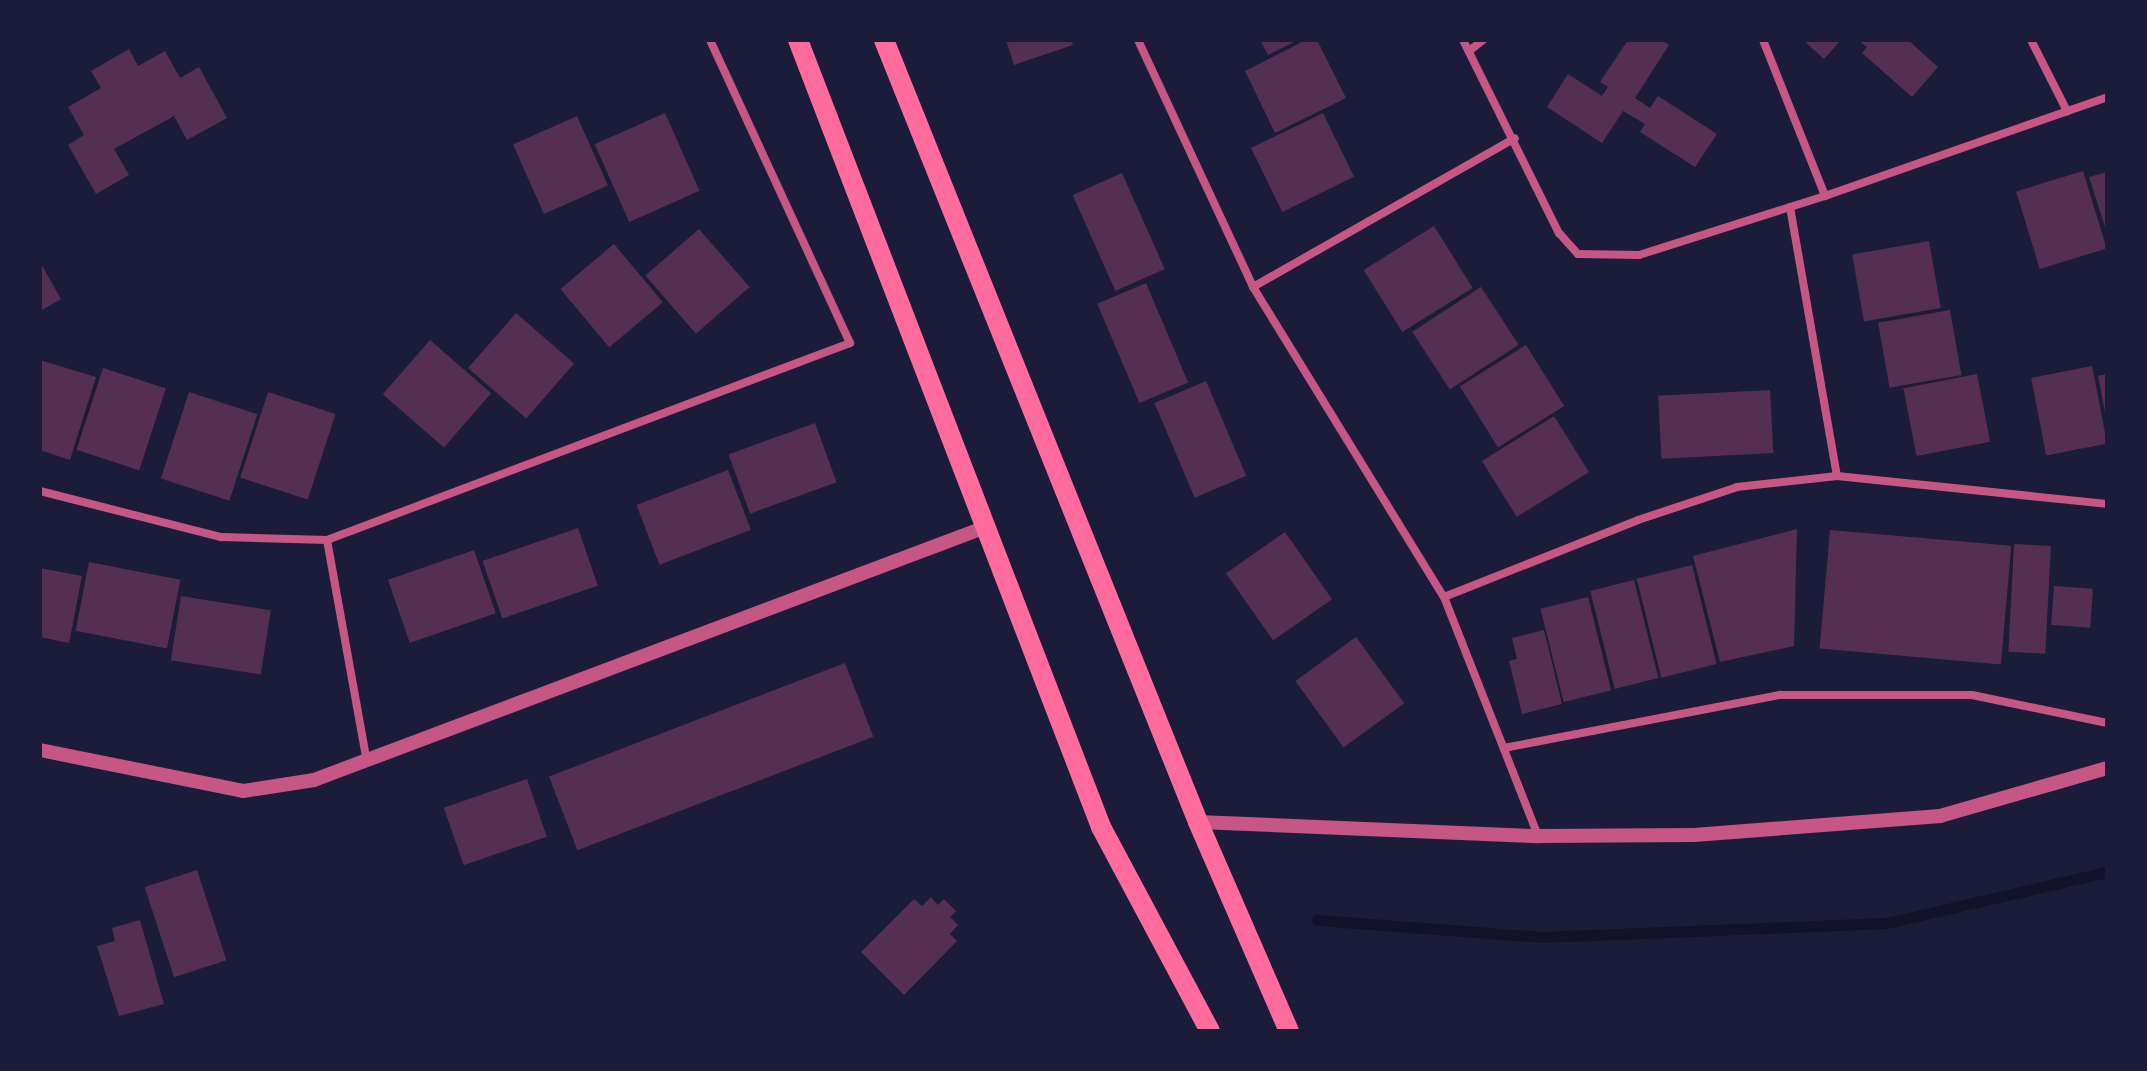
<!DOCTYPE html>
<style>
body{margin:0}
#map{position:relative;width:2147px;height:1071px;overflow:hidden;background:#1b1b3a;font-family:Helvetica,sans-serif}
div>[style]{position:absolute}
.stream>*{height:11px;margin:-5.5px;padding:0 5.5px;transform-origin:5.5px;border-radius:5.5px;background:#12122b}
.building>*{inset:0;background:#542f53;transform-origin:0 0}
.minor>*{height:8px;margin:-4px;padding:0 4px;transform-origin:4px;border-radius:4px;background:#c65784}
.tertiary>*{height:14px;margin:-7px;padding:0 7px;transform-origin:7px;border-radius:7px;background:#c65784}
.primary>*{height:20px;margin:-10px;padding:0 10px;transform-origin:10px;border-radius:10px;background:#ff6b9d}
span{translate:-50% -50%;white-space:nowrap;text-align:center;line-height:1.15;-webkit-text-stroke:8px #1b1b3a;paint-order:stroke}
.frame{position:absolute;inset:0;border:42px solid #1b1b3a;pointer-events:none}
</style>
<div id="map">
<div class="stream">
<i style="left:1317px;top:920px;width:225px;rotate:4.3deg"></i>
<i style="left:1541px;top:937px;width:346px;rotate:-2.3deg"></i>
<i style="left:1887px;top:923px;width:226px;rotate:-13.1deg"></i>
</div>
<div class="building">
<i style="clip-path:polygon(1006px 40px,1071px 40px,1073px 45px,1014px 65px)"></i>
<i style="clip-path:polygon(1260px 40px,1298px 40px,1268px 55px)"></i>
<i style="clip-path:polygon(1306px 40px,1317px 40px,1346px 98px,1275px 133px,1245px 71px)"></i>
<i style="clip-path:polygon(1628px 40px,1661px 40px,1669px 45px,1635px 98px,1650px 108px,1658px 96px,1717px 134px,1695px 167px,1640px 132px,1645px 124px,1623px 111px,1602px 143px,1547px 107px,1568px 74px,1602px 96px,1608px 87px,1600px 82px)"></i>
<i style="clip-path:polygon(1803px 40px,1841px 40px,1824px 59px)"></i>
<i style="clip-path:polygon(1858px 40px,1908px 40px,1938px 67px,1912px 97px,1862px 53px,1867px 47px)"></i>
<i style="clip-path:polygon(129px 49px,138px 66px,165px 51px,180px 78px,199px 67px,227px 118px,187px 140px,174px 116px,114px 149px,129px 175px,96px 194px,68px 145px,84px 135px,68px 107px,101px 88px,91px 71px)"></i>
<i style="left:665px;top:113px;width:85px;height:77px;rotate:66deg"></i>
<i style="left:1323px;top:113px;width:71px;height:80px;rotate:64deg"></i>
<i style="left:577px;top:116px;width:76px;height:70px;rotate:66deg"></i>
<i style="left:2083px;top:171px;width:81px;height:70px;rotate:73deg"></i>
<i style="clip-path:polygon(2107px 172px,2107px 230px,2106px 230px,2089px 177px)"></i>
<i style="left:1122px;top:173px;width:105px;height:54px;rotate:66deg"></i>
<i style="left:1434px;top:226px;width:73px;height:83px;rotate:58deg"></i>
<i style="left:699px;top:229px;width:77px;height:71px;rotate:49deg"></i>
<i style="left:1929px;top:241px;width:68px;height:78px;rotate:80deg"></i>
<i style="left:614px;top:244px;width:76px;height:70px;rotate:50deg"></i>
<i style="clip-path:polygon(40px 262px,61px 299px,40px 311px)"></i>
<i style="left:1146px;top:283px;width:108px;height:53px;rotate:67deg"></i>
<i style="left:1481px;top:287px;width:69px;height:82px;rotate:57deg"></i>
<i style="left:1950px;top:310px;width:66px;height:73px;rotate:80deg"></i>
<i style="left:516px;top:313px;width:77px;height:73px;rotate:41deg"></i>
<i style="left:430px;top:340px;width:81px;height:72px;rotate:41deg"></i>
<i style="left:1526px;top:345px;width:72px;height:78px;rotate:58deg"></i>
<i style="clip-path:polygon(40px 360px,96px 377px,70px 460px,40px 450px)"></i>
<i style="left:2092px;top:366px;width:79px;height:62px;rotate:79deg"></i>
<i style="left:103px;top:368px;width:66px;height:86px;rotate:18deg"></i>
<i style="left:1977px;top:374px;width:69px;height:75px;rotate:79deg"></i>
<i style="clip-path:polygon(2107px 374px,2107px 417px,2106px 417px,2098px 376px)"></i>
<i style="left:1206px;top:381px;width:103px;height:56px;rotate:67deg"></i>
<i style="left:1770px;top:390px;width:63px;height:112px;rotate:87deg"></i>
<i style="left:189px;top:392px;width:72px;height:91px;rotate:18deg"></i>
<i style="left:268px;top:392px;width:71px;height:90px;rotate:18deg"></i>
<i style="left:1554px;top:416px;width:66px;height:85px;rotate:58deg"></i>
<i style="left:815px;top:423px;width:63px;height:92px;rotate:70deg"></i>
<i style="left:728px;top:470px;width:64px;height:98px;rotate:69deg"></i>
<i style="left:578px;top:528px;width:61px;height:101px;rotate:71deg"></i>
<i style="clip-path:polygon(1797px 529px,1794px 646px,1720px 662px,1693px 556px)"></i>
<i style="left:1830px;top:530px;width:182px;height:119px;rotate:5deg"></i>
<i style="left:1285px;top:532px;width:82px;height:72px;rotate:55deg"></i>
<i style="left:2014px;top:544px;width:37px;height:108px;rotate:3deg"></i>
<i style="left:474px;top:550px;width:67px;height:91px;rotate:71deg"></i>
<i style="left:89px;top:562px;width:93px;height:70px;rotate:11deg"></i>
<i style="left:1692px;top:565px;width:102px;height:57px;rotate:76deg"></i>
<i style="clip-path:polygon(40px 568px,82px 576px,69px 643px,40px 637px)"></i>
<i style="left:1634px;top:580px;width:101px;height:45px;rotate:76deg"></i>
<i style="left:2054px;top:586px;width:39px;height:39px;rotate:4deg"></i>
<i style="left:181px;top:596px;width:91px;height:65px;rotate:9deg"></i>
<i style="left:1588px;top:597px;width:96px;height:49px;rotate:76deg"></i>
<i style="clip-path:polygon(1544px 630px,1562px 704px,1522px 714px,1509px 661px,1517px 659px,1512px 638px)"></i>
<i style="left:1356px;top:637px;width:82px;height:75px;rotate:54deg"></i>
<i style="left:845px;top:663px;width:79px;height:317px;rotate:69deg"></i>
<i style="left:527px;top:779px;width:61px;height:88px;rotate:71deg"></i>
<i style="left:197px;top:870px;width:95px;height:55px;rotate:72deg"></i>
<i style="clip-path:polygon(931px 897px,938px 905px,944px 899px,956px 911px,950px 917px,958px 925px,950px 934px,957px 941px,904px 995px,861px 952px,914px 899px,922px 906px)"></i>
<i style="clip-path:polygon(140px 920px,164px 1004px,119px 1016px,97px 946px,115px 941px,112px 928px)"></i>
</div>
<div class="minor">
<i style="left:1138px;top:40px;width:272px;rotate:65deg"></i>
<i style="left:1253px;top:287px;width:364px;rotate:58.4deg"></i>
<i style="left:1444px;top:597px;width:257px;rotate:68.5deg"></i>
<i style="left:1463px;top:40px;width:216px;rotate:63.6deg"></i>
<i style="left:1559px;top:233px;width:28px;rotate:48deg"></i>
<i style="left:1578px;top:254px;width:61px;rotate:0.9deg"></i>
<i style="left:1639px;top:255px;width:195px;rotate:-17.6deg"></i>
<i style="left:1825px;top:196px;width:299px;rotate:-19.3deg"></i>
<i style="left:1763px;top:40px;width:168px;rotate:68.3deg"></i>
<i style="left:2031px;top:40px;width:80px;rotate:63.1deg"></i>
<i style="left:1469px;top:51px;width:18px;rotate:-38deg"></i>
<i style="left:1790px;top:207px;width:273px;rotate:80.1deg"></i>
<i style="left:1253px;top:287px;width:301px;rotate:-29.6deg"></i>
<i style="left:40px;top:491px;width:187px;rotate:14.3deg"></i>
<i style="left:221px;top:537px;width:106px;rotate:1.6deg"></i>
<i style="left:327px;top:540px;width:559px;rotate:-20.64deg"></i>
<i style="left:850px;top:343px;width:334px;rotate:-114.8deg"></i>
<i style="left:327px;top:540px;width:226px;rotate:79.8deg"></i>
<i style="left:1444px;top:597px;width:209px;rotate:-21.6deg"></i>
<i style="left:1638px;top:520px;width:104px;rotate:-18.4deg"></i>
<i style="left:1737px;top:487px;width:101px;rotate:-6.3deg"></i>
<i style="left:1837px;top:476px;width:271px;rotate:5.9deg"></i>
<i style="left:1504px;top:748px;width:281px;rotate:-10.9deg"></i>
<i style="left:1780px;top:695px;width:192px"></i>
<i style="left:1972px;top:695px;width:138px;rotate:11.7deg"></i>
</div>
<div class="tertiary">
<i style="left:40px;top:750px;width:207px;rotate:11.4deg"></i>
<i style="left:243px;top:791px;width:72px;rotate:-8.8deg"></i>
<i style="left:314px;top:780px;width:715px;rotate:-20.64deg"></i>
<i style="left:1198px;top:822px;width:340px;rotate:2.4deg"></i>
<i style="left:1538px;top:836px;width:156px;rotate:-0.4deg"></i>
<i style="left:1694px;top:835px;width:247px;rotate:-4.4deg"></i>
<i style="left:1940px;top:816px;width:174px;rotate:-16deg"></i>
</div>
<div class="primary">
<i style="left:798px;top:40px;width:843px;rotate:68.94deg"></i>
<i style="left:1101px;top:827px;width:231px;rotate:61.9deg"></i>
<i style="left:884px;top:40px;width:843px;rotate:68.12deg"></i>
<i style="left:1198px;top:822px;width:228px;rotate:66.5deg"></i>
</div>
<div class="frame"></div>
</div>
